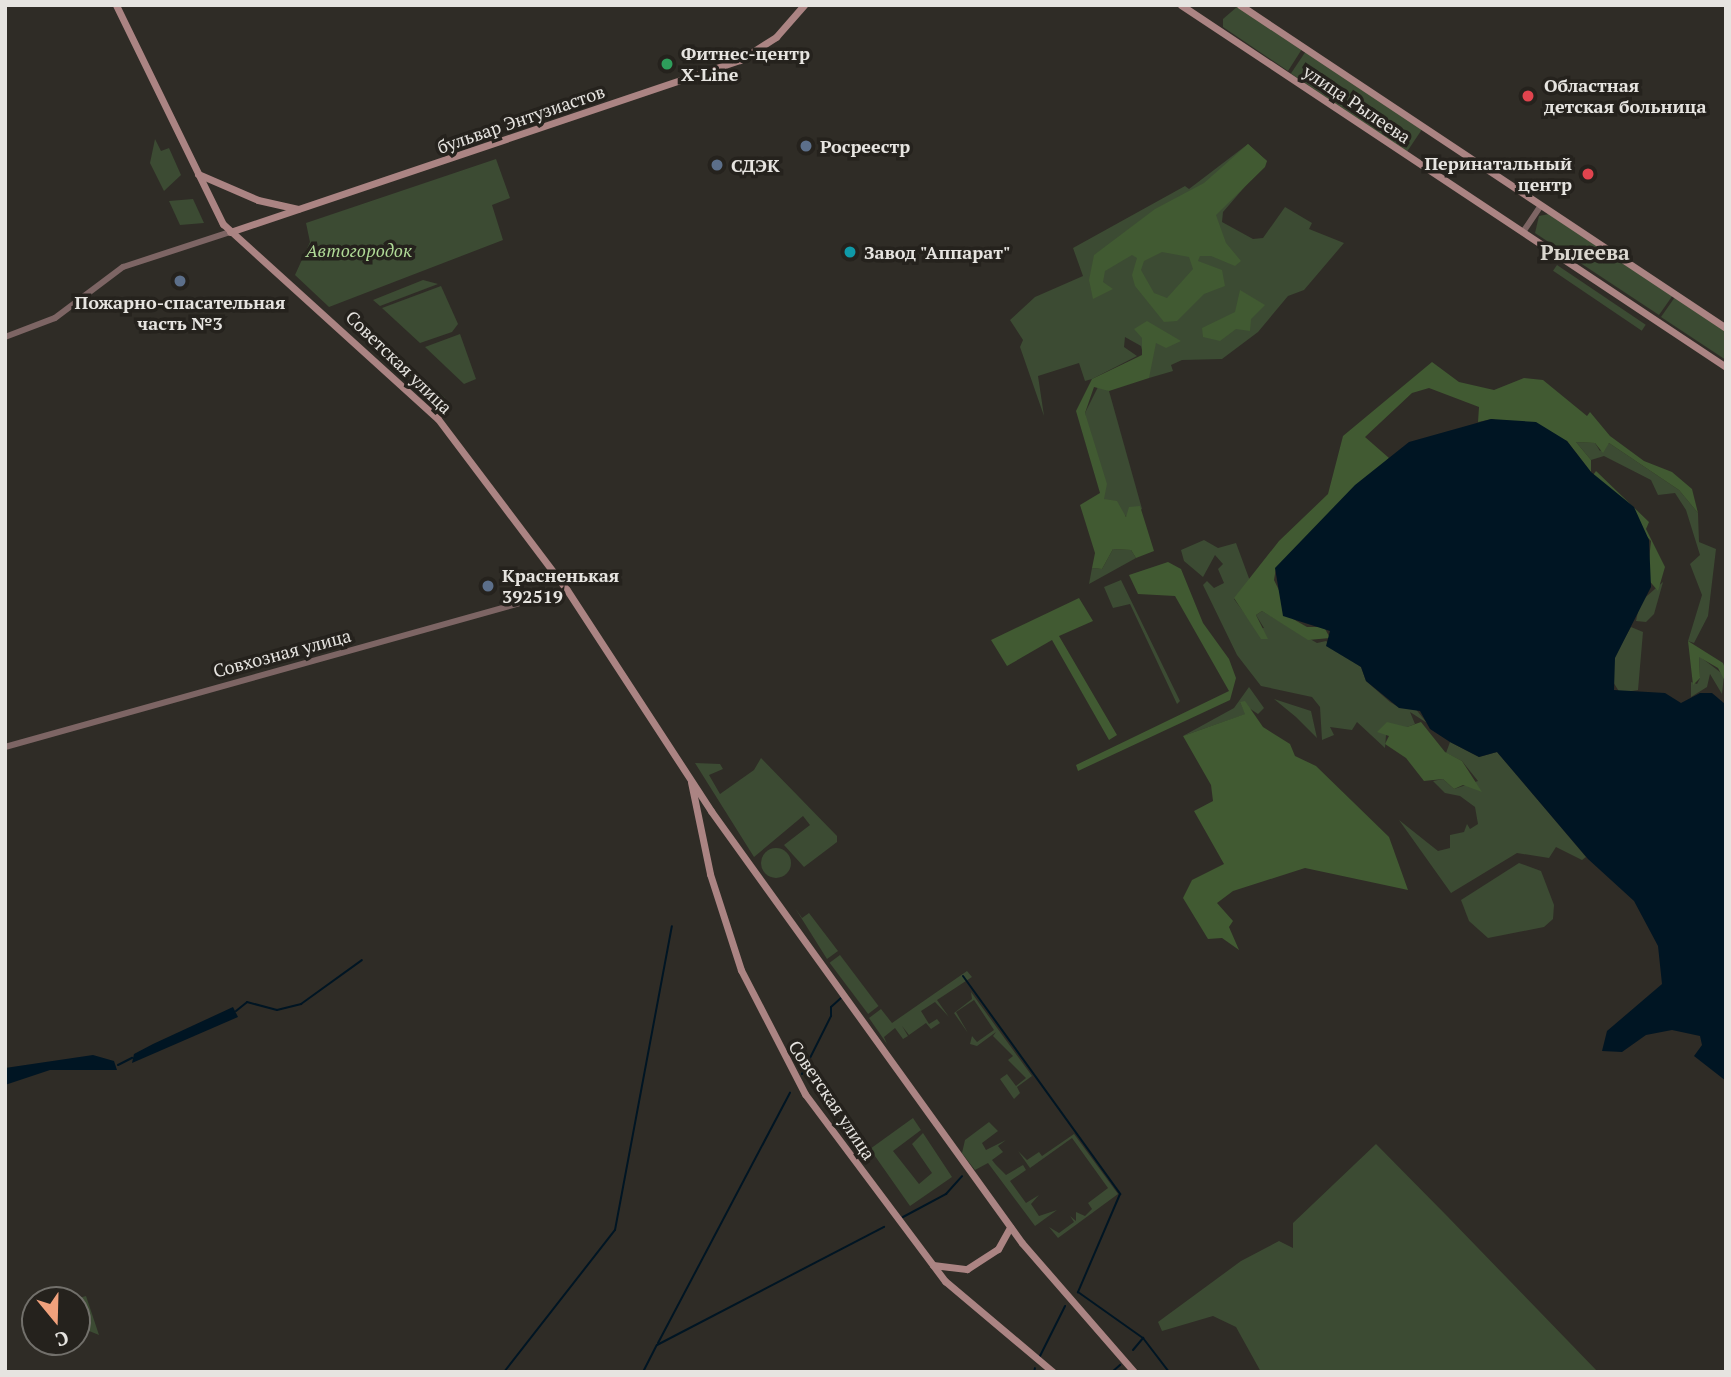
<!DOCTYPE html>
<meta charset="utf-8">
<style>
body{margin:0}
#map{position:relative;width:1731px;height:1377px;overflow:hidden;background:#2f2c26;font-family:"PT Serif",serif}
div>[style]{position:absolute}
.green>*{inset:0;background:#3c4b33;transform-origin:0 0}
.round{border-radius:50%}
.forest>*{inset:0;background:#415a32}
.water>*{inset:0;background:#001523}
.stream>*{height:2px;margin:-1px;padding:0 1px;transform-origin:1px;border-radius:1px;background:#001523}
.tertiary>*{height:6px;margin:-3px;padding:0 3px;transform-origin:3px;border-radius:3px;background:#7d6564}
.secondary>*{height:7px;margin:-3.5px;padding:0 3.5px;transform-origin:3.5px;border-radius:3.5px;background:#ab8483}
.dots>*{width:19px;height:19px;translate:-50% -50%;box-sizing:border-box;border:4px solid #25221d;border-radius:50%}
span{translate:-50% -50%;white-space:nowrap;text-align:center;line-height:1.15;-webkit-text-stroke:7px #25221d;paint-order:stroke}
.poi-label{font-size:18px;color:#e6e4e0;font-weight:700}
.left{translate:0 -50%;text-align:left}
.right{translate:-100% -50%;text-align:right}
.street-label{font-size:18px;color:#e6e4e0}
.park-label{font-size:18px;color:#afd996;font-style:italic}
.quarter-label{font-size:21px;color:#dad7cf;font-weight:700}
.frame{position:absolute;inset:0;border:7px solid #e6e4e0;pointer-events:none}
.north{position:absolute;left:21px;top:1286px;width:70px;height:70px;box-sizing:border-box;background:#25221d;border:2px solid #72706b;border-radius:50%;rotate:161deg;font-size:19px;font-weight:700;line-height:28px;text-align:center;color:#e6e4e0}
.north::after{content:'';display:block;margin:auto;width:24px;height:32px;background:#f1a17c;clip-path:polygon(50% 0,100% 100%,50% 72%,0 100%)}
</style>
<div id="map">
<div class="green">
<i style="clip-path:polygon(1238px 6px,1302px 49px,1288px 71px,1223px 27px,1223px 19px)"></i>
<i style="left:1306px;top:51px;width:140px;height:27px;rotate:34deg"></i>
<i style="clip-path:polygon(155px 139px,161px 151px,169px 148px,181px 175px,164px 191px,150px 163px)"></i>
<i style="clip-path:polygon(1248px 144px,1267px 161px,1223px 212px,1222px 222px,1253px 239px,1263px 238px,1285px 207px,1312px 223px,1309px 229px,1344px 243px,1304px 290px,1288px 296px,1258px 332px,1222px 359px,1182px 360px,1171px 365px,1173px 371px,1149px 378px,1141px 346px,1125px 337px,1124px 347px,1137px 356px,1092px 379px,1085px 381px,1079px 363px,1038px 376px,1044px 416px,1020px 347px,1023px 340px,1010px 320px,1035px 297px,1083px 276px,1073px 248px,1185px 186px,1189px 189px)"></i>
<i style="clip-path:polygon(496px 159px,510px 198px,492px 205px,503px 240px,329px 307px,295px 275px,310px 242px,306px 223px)"></i>
<i style="clip-path:polygon(193px 199px,204px 223px,180px 225px,169px 201px)"></i>
<i style="clip-path:polygon(1549px 214px,1673px 295px,1659px 315px,1535px 233px,1539px 216px)"></i>
<i style="left:1557px;top:265px;width:107px;height:7px;rotate:34deg"></i>
<i style="clip-path:polygon(423px 280px,438px 284px,380px 306px,373px 300px)"></i>
<i style="clip-path:polygon(441px 286px,458px 324px,452px 332px,420px 343px,382px 308px)"></i>
<i style="clip-path:polygon(1675px 297px,1726px 330px,1726px 360px,1661px 317px)"></i>
<i style="clip-path:polygon(354px 315px,445px 398px,446px 407px,345px 318px)"></i>
<i style="clip-path:polygon(460px 334px,476px 379px,464px 384px,425px 347px)"></i>
<i style="clip-path:polygon(1099px 385px,1109px 391px,1142px 509px,1127px 517px,1104px 499px,1087px 433px,1085px 413px)"></i>
<i style="clip-path:polygon(1576px 442px,1595px 443px,1600px 451px,1609px 443px,1679px 490px,1698px 513px,1699px 542px,1716px 549px,1708px 616px,1694px 643px,1688px 641px,1702px 595px,1690px 564px,1700px 555px,1686px 510px,1675px 493px,1658px 495px,1651px 480px,1604px 456px,1591px 460px)"></i>
<i style="clip-path:polygon(1204px 540px,1218px 548px,1236px 543px,1250px 581px,1234px 599px,1256px 629px,1264px 628px,1256px 615px,1262px 611px,1317px 643px,1326px 641px,1361px 667px,1366px 681px,1390px 702px,1400px 708px,1410px 702px,1427px 723px,1410px 712px,1415px 724px,1386px 735px,1385px 748px,1357px 722px,1352px 730px,1330px 727px,1334px 735px,1322px 740px,1320px 707px,1312px 697px,1261px 686px,1237px 655px,1203px 585px,1207px 581px,1214px 588px,1224px 583px,1218px 569px,1223px 564px,1215px 555px,1203px 577px,1184px 561px,1181px 550px)"></i>
<i style="clip-path:polygon(1113px 549px,1131px 550px,1136px 558px,1089px 584px,1092px 568px,1102px 569px)"></i>
<i style="clip-path:polygon(1121px 580px,1180px 701px,1177px 704px,1130px 604px,1113px 608px,1104px 587px)"></i>
<i style="clip-path:polygon(1663px 582px,1654px 614px,1646px 622px,1636px 621px,1640px 602px)"></i>
<i style="clip-path:polygon(1631px 627px,1643px 632px,1638px 690px,1620px 693px,1610px 677px,1612px 660px)"></i>
<i style="clip-path:polygon(1699px 656px,1724px 675px,1722px 694px,1710px 674px,1707px 687px,1691px 697px,1691px 682px,1697px 684px,1700px 678px)"></i>
<i style="clip-path:polygon(1249px 687px,1264px 708px,1258px 714px,1240px 702px,1246px 714px,1183px 736px,1234px 708px)"></i>
<i style="clip-path:polygon(1274px 699px,1311px 711px,1317px 738px,1296px 717px)"></i>
<i style="clip-path:polygon(1450px 742px,1479px 757px,1497px 752px,1586px 857px,1582px 860px,1556px 847px,1549px 858px,1517px 853px,1451px 893px,1399px 820px,1438px 851px,1450px 848px,1450px 835px,1464px 832px,1467px 824px,1470px 829px,1478px 824px,1475px 807px,1460px 796px,1445px 793px,1433px 781px,1443px 779px,1454px 789px,1478px 781px,1462px 761px,1446px 753px)"></i>
<i style="clip-path:polygon(761px 758px,837px 836px,837px 842px,804px 867px,784px 845px,810px 825px,803px 816px,754px 857px,695px 763px,720px 764px,723px 769px,709px 775px,720px 794px,754px 770px)"></i>
<i class="round" style="left:761px;top:848px;width:30px;height:30px"></i>
<i style="clip-path:polygon(1519px 863px,1541px 871px,1554px 905px,1553px 919px,1544px 927px,1488px 938px,1469px 921px,1461px 900px)"></i>
<i style="clip-path:polygon(795px 908px,802px 918px,809px 913px,838px 951px,827px 959px)"></i>
<i style="left:840px;top:955px;width:64px;height:13px;rotate:53deg"></i>
<i style="clip-path:polygon(967px 971px,972px 977px,937px 1000px,949px 1017px,935px 1002px,921px 1011px,929px 1024px,937px 1019px,940px 1023px,931px 1029px,926px 1023px,909px 1035px,902px 1026px,908px 1036px,903px 1039px,895px 1028px,884px 1037px,887px 1044px,869px 1018px,881px 1009px,892px 1023px)"></i>
<i style="clip-path:polygon(971px 992px,1032px 1076px,1017px 1087px,1020px 1093px,1014px 1099px,1000px 1079px,1007px 1074px,1016px 1086px,1026px 1078px,1008px 1060px,1013px 1056px,993px 1036px,996px 1032px,977px 1046px,970px 1044px,972px 1036px,977px 1042px,994px 1030px,974px 1000px,956px 1012px,968px 1033px,954px 1013px,972px 999px)"></i>
<i style="clip-path:polygon(913px 1118px,921px 1130px,893px 1151px,919px 1184px,932px 1173px,912px 1144px,923px 1133px,952px 1177px,910px 1206px,870px 1149px)"></i>
<i style="clip-path:polygon(989px 1122px,998px 1131px,982px 1143px,986px 1150px,1006px 1140px,998px 1146px,1003px 1152px,992px 1160px,996px 1165px,1006px 1175px,1023px 1165px,1026px 1170px,1010px 1181px,1026px 1203px,1039px 1195px,1031px 1204px,1039px 1216px,1057px 1210px,1035px 1226px,988px 1163px,975px 1170px,962px 1153px,965px 1140px)"></i>
<i style="clip-path:polygon(1074px 1134px,1118px 1194px,1058px 1238px,1049px 1227px,1059px 1233px,1074px 1222px,1070px 1216px,1076px 1221px,1076px 1212px,1085px 1216px,1092px 1209px,1088px 1203px,1108px 1188px,1072px 1138px,1030px 1168px,1018px 1151px,1027px 1160px,1039px 1152px,1042px 1156px)"></i>
<i style="clip-path:polygon(1376px 1144px,1448px 1217px,1598px 1372px,1261px 1372px,1236px 1327px,1213px 1316px,1162px 1331px,1158px 1322px,1241px 1261px,1279px 1241px,1293px 1248px,1293px 1223px)"></i>
<i style="clip-path:polygon(86px 1296px,99px 1335px,77px 1326px,77px 1300px,72px 1300px)"></i>
</div>
<div class="forest">
<i style="clip-path:polygon(evenodd,1248px 144px,1267px 161px,1265px 167px,1216px 215px,1226px 243px,1241px 261px,1235px 266px,1211px 256px,1200px 256px,1198px 261px,1222px 270px,1225px 286px,1204px 294px,1177px 321px,1164px 322px,1135px 286px,1132px 275px,1137px 258px,1132px 255px,1105px 271px,1103px 282px,1113px 289px,1093px 299px,1089px 280px,1094px 255px,1155px 209px,1204px 183px,1248px 144px,1162px 252px,1189px 257px,1193px 269px,1167px 298px,1154px 293px,1141px 270px,1144px 261px,1162px 252px)"></i>
<i style="clip-path:polygon(1240px 290px,1265px 305px,1251px 319px,1250px 331px,1236px 329px,1220px 341px,1203px 337px,1202px 328px,1235px 312px)"></i>
<i style="clip-path:polygon(1147px 321px,1181px 341px,1166px 348px,1156px 343px,1149px 378px,1109px 391px,1094px 387px,1085px 413px,1107px 484px,1104px 499px,1117px 501px,1126px 517px,1129px 507px,1140px 506px,1154px 551px,1136px 558px,1131px 550px,1113px 549px,1102px 569px,1092px 568px,1095px 553px,1080px 505px,1100px 493px,1076px 411px,1092px 379px,1142px 355px,1142px 338px,1134px 329px)"></i>
<i style="clip-path:polygon(1432px 362px,1459px 382px,1494px 390px,1524px 378px,1543px 380px,1587px 416px,1590px 412px,1610px 436px,1644px 461px,1672px 472px,1692px 489px,1698px 513px,1679px 490px,1609px 443px,1603px 453px,1595px 443px,1576px 442px,1591px 460px,1591px 472px,1567px 441px,1492px 419px,1478px 422px,1479px 407px,1429px 388px,1412px 393px,1365px 437px,1389px 458px,1276px 568px,1274px 580px,1293px 619px,1307px 627px,1324px 627px,1330px 638px,1308px 640px,1262px 611px,1256px 615px,1268px 639px,1261px 639px,1234px 598px,1279px 541px,1328px 494px,1343px 436px)"></i>
<i style="clip-path:polygon(1596px 471px,1649px 522px,1646px 529px,1665px 567px,1658px 591px,1647px 578px,1651px 541px,1591px 478px)"></i>
<i style="clip-path:polygon(1168px 562px,1181px 569px,1203px 623px,1229px 659px,1236px 678px,1230px 700px,1078px 771px,1076px 765px,1229px 691px,1175px 596px,1138px 594px,1129px 575px)"></i>
<i style="clip-path:polygon(1079px 598px,1093px 621px,1059px 636px,1117px 735px,1109px 740px,1052px 640px,1007px 666px,991px 640px)"></i>
<i style="clip-path:polygon(1688px 641px,1723px 663px,1726px 671px,1726px 683px,1718px 668px,1699px 657px,1700px 678px,1693px 685px)"></i>
<i style="clip-path:polygon(1245px 701px,1263px 727px,1290px 744px,1295px 756px,1316px 766px,1389px 837px,1408px 890px,1305px 868px,1233px 891px,1217px 903px,1233px 921px,1229px 927px,1239px 950px,1222px 938px,1208px 939px,1183px 898px,1192px 880px,1224px 864px,1194px 811px,1213px 801px,1211px 785px,1183px 736px,1245px 714px,1240px 702px)"></i>
<i style="clip-path:polygon(1387px 722px,1407px 727px,1421px 722px,1445px 752px,1462px 761px,1482px 792px,1463px 785px,1454px 789px,1443px 779px,1424px 781px,1406px 758px,1385px 744px,1389px 736px,1377px 732px)"></i>
</div>
<div class="water">
<i style="clip-path:polygon(1491px 419px,1536px 422px,1567px 441px,1591px 472px,1634px 507px,1649px 540px,1651px 587px,1615px 658px,1614px 690px,1665px 693px,1681px 703px,1700px 693px,1712px 693px,1725px 704px,1726px 1081px,1694px 1056px,1702px 1045px,1700px 1036px,1672px 1030px,1646px 1035px,1622px 1052px,1602px 1051px,1607px 1031px,1662px 984px,1658px 946px,1634px 901px,1588px 859px,1497px 752px,1479px 757px,1450px 742px,1430px 729px,1420px 711px,1399px 708px,1366px 681px,1361px 667px,1326px 646px,1330px 631px,1283px 616px,1275px 568px,1355px 485px,1409px 442px)"></i>
<i style="clip-path:polygon(233px 1007px,238px 1017px,132px 1063px,134px 1054px,153px 1044px)"></i>
<i style="clip-path:polygon(93px 1055px,114px 1061px,117px 1070px,50px 1070px,5px 1085px,5px 1068px)"></i>
</div>
<div class="stream">
<i style="left:963px;top:976px;width:269px;rotate:54.2deg"></i>
<i style="left:1120px;top:1194px;width:107px;rotate:113.2deg"></i>
<i style="left:1078px;top:1292px;width:80px;rotate:35.3deg"></i>
<i style="left:236px;top:1011px;width:14px;rotate:-39deg"></i>
<i style="left:247px;top:1002px;width:31px;rotate:15deg"></i>
<i style="left:277px;top:1010px;width:25px;rotate:-14deg"></i>
<i style="left:301px;top:1004px;width:75px;rotate:-35.8deg"></i>
<i style="left:118px;top:1065px;width:16px;rotate:-27deg"></i>
<i style="left:802px;top:1074px;width:65px;rotate:-63.4deg"></i>
<i style="left:831px;top:1016px;width:9px;rotate:-90deg"></i>
<i style="left:831px;top:1007px;width:13px;rotate:-42deg"></i>
<i style="left:903px;top:1217px;width:49px;rotate:-28.1deg"></i>
<i style="left:946px;top:1194px;width:24px;rotate:-48deg"></i>
<i style="left:658px;top:1343px;width:283px;rotate:-62.2deg"></i>
<i style="left:1133px;top:1350px;width:16px;rotate:-50deg"></i>
<i style="left:1143px;top:1338px;width:43px;rotate:52.6deg"></i>
<i style="left:1040px;top:1356px;width:56px;rotate:-63.4deg"></i>
<i style="left:504px;top:1372px;width:180px;rotate:-52deg"></i>
<i style="left:615px;top:1230px;width:309px;rotate:-79.4deg"></i>
<i style="left:643px;top:1372px;width:30px;rotate:-63deg"></i>
<i style="left:657px;top:1345px;width:256px;rotate:-27.5deg"></i>
<i style="left:1034px;top:1372px;width:4px;rotate:-76deg"></i>
<i style="left:1112px;top:1372px;width:11px;rotate:-41deg"></i>
</div>
<div class="tertiary">
<i style="left:1523px;top:232px;width:32px;rotate:-56deg"></i>
<i style="left:5px;top:337px;width:53px;rotate:-20.8deg"></i>
<i style="left:55px;top:318px;width:85px;rotate:-36.9deg"></i>
<i style="left:123px;top:267px;width:113px;rotate:-18.1deg"></i>
<i style="left:5px;top:747px;width:584px;rotate:-15.61deg"></i>
</div>
<div class="secondary">
<i style="left:116px;top:5px;width:244px;rotate:64deg"></i>
<i style="left:223px;top:224px;width:290px;rotate:42.2deg"></i>
<i style="left:438px;top:419px;width:214px;rotate:53deg"></i>
<i style="left:567px;top:590px;width:264px;rotate:56.9deg"></i>
<i style="left:711px;top:811px;width:532px;rotate:54.25deg"></i>
<i style="left:1022px;top:1243px;width:171px;rotate:49deg"></i>
<i style="left:1181px;top:5px;width:654px;rotate:33.59deg"></i>
<i style="left:1240px;top:5px;width:584px;rotate:33.61deg"></i>
<i style="left:198px;top:174px;width:65px;rotate:23.4deg"></i>
<i style="left:258px;top:200px;width:41px;rotate:12.7deg"></i>
<i style="left:230px;top:232px;width:538px;rotate:-18.64deg"></i>
<i style="left:740px;top:60px;width:43px;rotate:-32.6deg"></i>
<i style="left:776px;top:37px;width:43px;rotate:-48.8deg"></i>
<i style="left:691px;top:782px;width:94px;rotate:78.3deg"></i>
<i style="left:710px;top:874px;width:101px;rotate:72.1deg"></i>
<i style="left:741px;top:970px;width:140px;rotate:62.7deg"></i>
<i style="left:805px;top:1094px;width:234px;rotate:53.2deg"></i>
<i style="left:945px;top:1281px;width:141px;rotate:40.1deg"></i>
<i style="left:933px;top:1265px;width:34px;rotate:7deg"></i>
<i style="left:967px;top:1269px;width:37px;rotate:-33deg"></i>
<i style="left:998px;top:1249px;width:25px;rotate:-61deg"></i>
</div>
<div class="dots">
<i style="left:667px;top:64px;background:#2e9e5b"></i>
<i style="left:1528px;top:96px;background:#e0444e"></i>
<i style="left:806px;top:146px;background:#5c6f8a"></i>
<i style="left:717px;top:165px;background:#5c6f8a"></i>
<i style="left:1588px;top:174px;background:#e0444e"></i>
<i style="left:850px;top:252px;background:#0f9aa8"></i>
<i style="left:180px;top:281px;background:#5c6f8a"></i>
<i style="left:488px;top:586px;background:#5c6f8a"></i>
</div>
<div class="poi-label">
<span class="left" style="left:681px;top:64px">Фитнес-центр<br>X-Line</span>
<span class="left" style="left:1544px;top:96px">Областная<br>детская больница</span>
<span class="left" style="left:820px;top:146px">Росреестр</span>
<span class="right" style="left:1572px;top:174px">Перинатальный<br>центр</span>
<span class="left" style="left:731px;top:165px">СДЭК</span>
<span class="left" style="left:864px;top:252px">Завод "Аппарат"</span>
<span style="left:180px;top:313px">Пожарно-спасательная<br>часть №3</span>
<span class="left" style="left:502px;top:586px">Красненькая<br>392519</span>
</div>
<div class="street-label">
<span style="left:1357px;top:104px;rotate:34deg">улица Рылеева</span>
<span style="left:521px;top:119px;rotate:-19deg">бульвар Энтузиастов</span>
<span style="left:399px;top:362px;rotate:44deg">Советская улица</span>
<span style="left:282px;top:653px;rotate:-15deg">Совхозная улица</span>
<span style="left:832px;top:1100px;rotate:56deg">Советская улица</span>
</div>
<div class="park-label">
<span style="left:359px;top:250px">Автогородок</span>
</div>
<div class="quarter-label">
<span style="left:1585px;top:252px">Рылеева</span>
</div>
<div class="frame"></div>
<div class="north">С</div>
</div>
